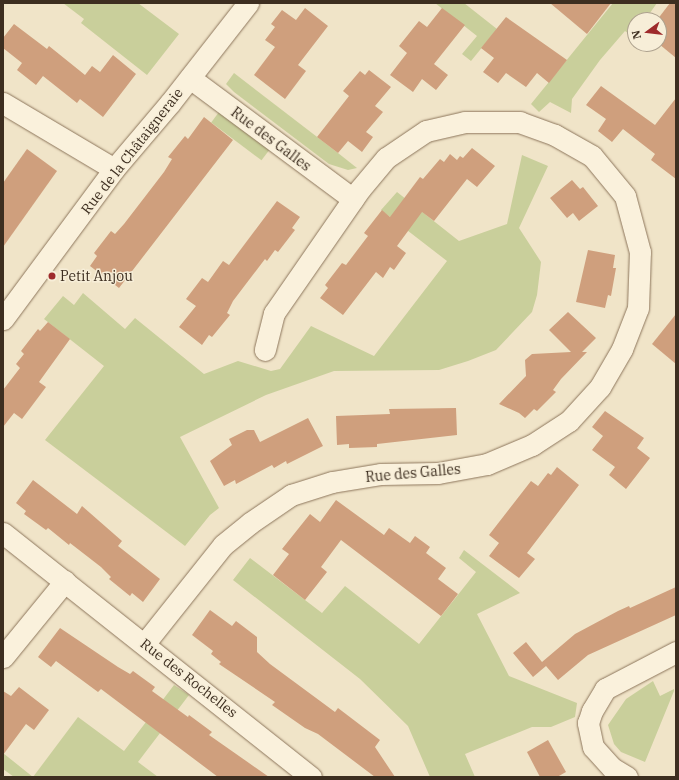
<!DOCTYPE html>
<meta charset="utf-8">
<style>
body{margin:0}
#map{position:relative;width:679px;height:780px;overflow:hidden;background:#f0e4c8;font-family:"IBM Plex Serif",serif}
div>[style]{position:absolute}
.green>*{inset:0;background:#c9cf9b;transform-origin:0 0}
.building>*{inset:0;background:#cf9f7d}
.roads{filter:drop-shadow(0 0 1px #8d765c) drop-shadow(0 0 1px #8d765c)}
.street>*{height:21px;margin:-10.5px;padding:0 10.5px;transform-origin:10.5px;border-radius:10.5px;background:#faf1dc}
.dots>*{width:11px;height:11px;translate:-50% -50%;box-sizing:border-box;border:2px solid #f7eed8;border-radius:50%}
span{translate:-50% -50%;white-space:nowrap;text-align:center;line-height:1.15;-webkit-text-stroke:3px #f7eed8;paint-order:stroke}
.street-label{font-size:14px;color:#3d2e20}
.poi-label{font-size:14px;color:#3d2e20}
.left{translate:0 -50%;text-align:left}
.frame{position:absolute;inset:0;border:4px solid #3d2e20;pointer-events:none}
.north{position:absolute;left:627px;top:12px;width:40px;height:40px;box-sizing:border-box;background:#f7eed8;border:1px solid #ada18e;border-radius:50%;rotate:255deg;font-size:11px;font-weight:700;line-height:16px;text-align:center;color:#3d2e20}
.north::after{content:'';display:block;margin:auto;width:14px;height:18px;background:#9e2a2b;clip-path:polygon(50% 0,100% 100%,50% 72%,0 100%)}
</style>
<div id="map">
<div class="green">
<i style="clip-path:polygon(63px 3px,138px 3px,179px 34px,147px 75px,81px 23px,84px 19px)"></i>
<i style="clip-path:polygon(435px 3px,464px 3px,497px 29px,471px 61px,462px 54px,477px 36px)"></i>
<i style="clip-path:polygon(613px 3px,657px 3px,645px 20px,635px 20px,635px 33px,632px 36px,625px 31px,600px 60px,572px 99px,571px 113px,550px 102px,539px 112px,531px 104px)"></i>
<i style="clip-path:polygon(234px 73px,338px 153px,357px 168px,348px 170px,329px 164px,234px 92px,226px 84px)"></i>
<i style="left:219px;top:112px;width:63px;height:13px;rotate:37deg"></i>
<i style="clip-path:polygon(522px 155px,548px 166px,519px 228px,541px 262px,537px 295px,532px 312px,496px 350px,468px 361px,439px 370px,334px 371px,266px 395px,180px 437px,219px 508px,210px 515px,185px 546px,45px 440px,104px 366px,44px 319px,63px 296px,74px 305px,83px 293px,125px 329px,135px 318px,204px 374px,238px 361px,271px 371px,280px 369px,311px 326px,374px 356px,447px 261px,381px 210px,397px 192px,459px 241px,507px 224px)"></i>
<i style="clip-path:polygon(464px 550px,520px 593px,477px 614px,509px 676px,577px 703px,575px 717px,551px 727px,532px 727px,465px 754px,475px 777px,430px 777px,408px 726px,360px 679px,233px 580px,250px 558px,322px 613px,345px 586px,419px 644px,476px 572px,459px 558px)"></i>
<i style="clip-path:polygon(653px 681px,660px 696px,674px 689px,674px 691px,645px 762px,621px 752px,614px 744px,608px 725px,626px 699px)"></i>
<i style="clip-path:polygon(174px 685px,189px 695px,138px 762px,158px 777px,14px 777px,3px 769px,3px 753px,33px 777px,78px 717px,124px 751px)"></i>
</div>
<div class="building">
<i style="clip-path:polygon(550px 3px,611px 3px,587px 34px)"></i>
<i style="clip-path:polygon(670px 3px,676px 3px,676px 58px,659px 44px,657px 20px)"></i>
<i style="clip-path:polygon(305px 8px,328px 26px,298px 65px,306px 71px,285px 99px,254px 75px,275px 47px,265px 40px,275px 27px,271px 24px,282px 10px,296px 20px)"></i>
<i style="clip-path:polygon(442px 8px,465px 25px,434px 64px,448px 75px,436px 90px,422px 79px,413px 92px,390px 75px,407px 53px,399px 46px,419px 21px,427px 27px)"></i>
<i style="clip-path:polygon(506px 17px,567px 60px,549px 83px,537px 73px,526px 87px,506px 73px,498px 83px,483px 72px,494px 58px,481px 48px)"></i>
<i style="clip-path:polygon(14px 24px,47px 49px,49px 46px,85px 75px,92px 66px,100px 72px,113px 55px,136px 74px,103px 117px,80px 99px,77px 103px,43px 76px,36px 85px,17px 70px,22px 63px,3px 48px,3px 38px)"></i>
<i style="clip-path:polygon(369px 70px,391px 87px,375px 106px,383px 112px,366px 132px,373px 137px,362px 152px,348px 141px,338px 153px,317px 137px,349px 96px,343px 91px,360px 71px,365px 75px)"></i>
<i style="clip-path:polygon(601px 86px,655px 125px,676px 98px,676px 179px,651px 160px,655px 154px,623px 129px,612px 142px,598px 131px,606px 119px,586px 105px)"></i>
<i style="clip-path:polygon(204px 117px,233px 140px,119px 288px,90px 266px,97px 256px,94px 253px,111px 231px,115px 234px,124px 224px,164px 172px,172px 159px,168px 157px,185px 136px,188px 139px)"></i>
<i style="clip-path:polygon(472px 148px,495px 166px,477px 187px,467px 179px,434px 221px,422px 212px,397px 246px,406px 253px,394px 270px,390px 267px,383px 278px,376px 272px,343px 315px,320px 298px,328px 288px,325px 285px,342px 263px,346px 265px,368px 236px,364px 233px,382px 210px,390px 217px,420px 177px,423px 179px,440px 159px,444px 162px,450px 154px,457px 160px,460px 156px,463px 158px)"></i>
<i style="clip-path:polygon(27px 149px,57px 171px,3px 247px,3px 183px)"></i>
<i style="clip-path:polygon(572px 180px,580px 189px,583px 187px,598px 206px,579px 221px,573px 213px,567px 218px,550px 198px)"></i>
<i style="clip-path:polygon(277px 201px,300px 217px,292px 228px,295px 230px,278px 252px,275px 250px,267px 261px,265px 259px,233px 301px,227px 313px,230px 315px,212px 337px,209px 335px,202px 345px,179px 327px,196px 306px,186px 299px,202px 278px,208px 282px,223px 261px,229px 265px)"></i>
<i style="clip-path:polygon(588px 250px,615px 255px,613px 268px,616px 268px,611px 296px,608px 295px,605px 308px,576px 302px)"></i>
<i style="clip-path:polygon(568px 312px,596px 338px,582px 352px,587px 352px,561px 379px,553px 390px,556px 392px,537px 411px,534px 409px,525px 418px,519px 413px,499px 404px,526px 376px,525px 360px,532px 354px,571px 352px,549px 330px)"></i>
<i style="clip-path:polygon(676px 314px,676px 364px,652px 344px)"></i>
<i style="clip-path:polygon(48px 322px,70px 339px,39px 382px,46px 387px,22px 419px,14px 413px,3px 427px,3px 390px,20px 368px,16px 364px,24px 354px,21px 351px,38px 329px,40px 331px)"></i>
<i style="clip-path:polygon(456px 408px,457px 435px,377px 444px,377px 447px,349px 448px,349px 444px,337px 445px,336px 416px,390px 414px,389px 409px)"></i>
<i style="clip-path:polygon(605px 411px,644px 438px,637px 448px,650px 458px,626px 489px,609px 475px,615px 467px,592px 450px,603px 436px,592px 427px)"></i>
<i style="clip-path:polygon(308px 418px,323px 446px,287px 464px,286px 461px,274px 468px,272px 465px,236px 484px,235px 480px,224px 486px,210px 461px,232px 445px,229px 439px,247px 430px,254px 430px,260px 442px)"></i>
<i style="clip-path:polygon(557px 467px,579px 485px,527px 553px,535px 559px,519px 578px,489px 556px,499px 543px,489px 535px,531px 481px,538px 486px,548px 473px,551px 475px)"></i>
<i style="clip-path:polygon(33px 480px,77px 514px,82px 506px,122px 541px,118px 546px,160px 579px,143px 602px,132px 593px,130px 596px,109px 579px,111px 577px,101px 567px,70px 543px,69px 545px,48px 528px,46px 530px,24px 514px,26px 511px,16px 503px)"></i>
<i style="clip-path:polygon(336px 500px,384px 535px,389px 528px,410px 543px,415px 536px,430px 547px,426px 553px,446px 568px,438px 579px,458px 594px,441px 616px,341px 540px,321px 567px,327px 572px,305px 600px,273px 575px,289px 554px,282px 549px,310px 514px,320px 522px)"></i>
<i style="clip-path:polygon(676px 587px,676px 615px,588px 655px,558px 680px,546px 666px,533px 677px,513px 653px,526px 642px,542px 662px,575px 634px,618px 611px,629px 606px,630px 608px)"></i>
<i style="clip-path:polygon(210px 610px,232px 626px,236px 621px,257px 637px,257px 652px,270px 664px,335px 712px,338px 708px,380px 740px,375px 747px,395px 777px,375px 777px,318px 734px,305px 728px,272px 705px,275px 702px,219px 664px,221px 662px,211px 654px,213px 651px,192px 635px)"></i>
<i style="clip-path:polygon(60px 628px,118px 667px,130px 674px,133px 671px,155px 687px,152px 691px,188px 717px,189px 715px,212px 732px,209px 735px,269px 777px,218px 777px,101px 689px,98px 692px,56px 661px,51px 667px,38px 657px)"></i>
<i style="clip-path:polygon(19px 687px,49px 710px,34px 730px,26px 724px,3px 755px,3px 691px,11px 696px)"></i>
<i style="clip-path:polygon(548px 740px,566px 772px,557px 777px,540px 777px,527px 752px)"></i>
</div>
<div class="roads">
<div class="street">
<i style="left:190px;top:78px;width:203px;rotate:36.6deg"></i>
<i style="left:3px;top:103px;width:129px;rotate:30.7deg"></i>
<i style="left:3px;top:319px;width:187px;rotate:-53.5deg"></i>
<i style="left:114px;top:169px;width:87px;rotate:-49.7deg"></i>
<i style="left:170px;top:103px;width:127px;rotate:-52deg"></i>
<i style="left:3px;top:533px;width:393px;rotate:38.4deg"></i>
<i style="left:145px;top:643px;width:125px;rotate:-51.5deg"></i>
<i style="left:223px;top:545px;width:35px;rotate:-39deg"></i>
<i style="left:250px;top:523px;width:50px;rotate:-34.3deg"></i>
<i style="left:291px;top:495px;width:43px;rotate:-17.6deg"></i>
<i style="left:332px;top:482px;width:50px;rotate:-9.3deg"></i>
<i style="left:381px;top:474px;width:57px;rotate:-1deg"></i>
<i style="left:438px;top:473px;width:50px;rotate:-10.4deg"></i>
<i style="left:487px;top:464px;width:49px;rotate:-22.9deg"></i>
<i style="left:532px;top:445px;width:44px;rotate:-33deg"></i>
<i style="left:569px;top:421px;width:46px;rotate:-47.6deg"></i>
<i style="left:600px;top:387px;width:44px;rotate:-59.9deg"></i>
<i style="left:622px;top:349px;width:44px;rotate:-68.7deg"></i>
<i style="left:638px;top:308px;width:56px;rotate:-88deg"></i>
<i style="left:640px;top:252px;width:58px;rotate:-105deg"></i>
<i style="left:625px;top:196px;width:52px;rotate:-129.5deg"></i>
<i style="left:592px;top:156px;width:43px;rotate:-150.4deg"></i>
<i style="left:555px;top:135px;width:37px;rotate:-160deg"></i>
<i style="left:520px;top:122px;width:55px;rotate:180deg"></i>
<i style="left:465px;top:122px;width:40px;rotate:167deg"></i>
<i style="left:426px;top:131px;width:48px;rotate:146deg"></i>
<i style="left:386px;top:158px;width:40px;rotate:130deg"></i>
<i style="left:360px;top:189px;width:151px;rotate:124.7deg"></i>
<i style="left:274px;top:313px;width:38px;rotate:104deg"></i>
<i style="left:3px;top:657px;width:98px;rotate:-50.8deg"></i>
<i style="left:627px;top:777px;width:17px;rotate:-149deg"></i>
<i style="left:612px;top:768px;width:28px;rotate:-132deg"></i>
<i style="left:593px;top:747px;width:25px;rotate:-102deg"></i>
<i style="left:588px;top:723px;width:13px;rotate:-72deg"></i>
<i style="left:592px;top:711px;width:26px;rotate:-59deg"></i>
<i style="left:605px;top:689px;width:80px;rotate:-27.5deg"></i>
</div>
</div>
<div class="dots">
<i style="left:52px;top:276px;background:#9e2a2b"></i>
</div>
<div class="street-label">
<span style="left:271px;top:139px;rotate:37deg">Rue des Galles</span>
<span style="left:132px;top:151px;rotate:-52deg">Rue de la Châtaigneraie</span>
<span style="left:413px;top:473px;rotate:-5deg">Rue des Galles</span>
<span style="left:189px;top:678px;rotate:38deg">Rue des Rochelles</span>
</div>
<div class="poi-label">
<span class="left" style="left:60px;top:276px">Petit Anjou</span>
</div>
<div class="frame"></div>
<div class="north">N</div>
</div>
